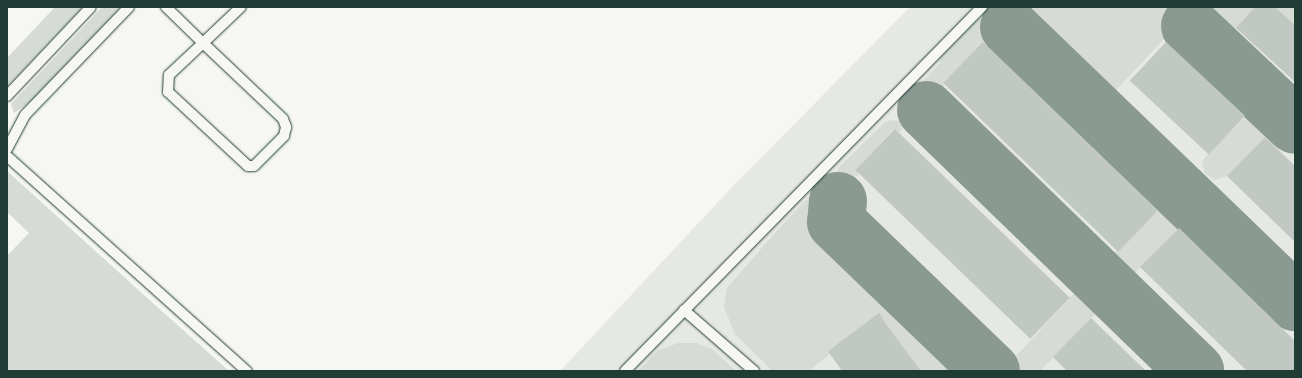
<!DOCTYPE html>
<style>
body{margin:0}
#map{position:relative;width:1302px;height:378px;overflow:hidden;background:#f6f6f2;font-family:"Architects Daughter",sans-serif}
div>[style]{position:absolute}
.built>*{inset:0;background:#e6e8e4}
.green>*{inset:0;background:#d6dbd6}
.taxiway>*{height:58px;margin:-29px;padding:0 29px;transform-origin:29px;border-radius:29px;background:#8a9a93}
.building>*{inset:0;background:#c1c8c3;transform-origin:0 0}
.roads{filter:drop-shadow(0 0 1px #1f3d34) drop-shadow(0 0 1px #1f3d34)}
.lane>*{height:10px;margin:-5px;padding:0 5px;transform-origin:5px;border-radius:5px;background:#f6f6f2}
span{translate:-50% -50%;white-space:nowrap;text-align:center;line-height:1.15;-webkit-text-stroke:4px #f6f6f2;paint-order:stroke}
.frame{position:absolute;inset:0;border:8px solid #1f3d34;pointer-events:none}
</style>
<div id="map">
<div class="built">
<i style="clip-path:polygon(910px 7px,1295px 7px,1295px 371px,560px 371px,735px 184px)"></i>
</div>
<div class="green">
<i style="clip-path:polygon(55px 7px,83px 7px,7px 87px,7px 58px)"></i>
<i style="clip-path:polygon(102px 7px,121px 7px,34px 99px,14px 113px,11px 104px)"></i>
<i style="clip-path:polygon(1011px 7px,1175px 7px,1181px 21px,1114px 92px,1019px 8px)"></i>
<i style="clip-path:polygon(1193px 7px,1255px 7px,1236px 28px,1221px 34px)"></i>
<i style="clip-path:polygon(1275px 7px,1295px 7px,1295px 25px)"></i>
<i style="clip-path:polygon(995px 13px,1003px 21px,926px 105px,919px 111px,909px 112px,905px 105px,907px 99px,940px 63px,941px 52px,973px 22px)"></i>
<i style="clip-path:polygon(1249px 113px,1262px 122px,1265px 137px,1227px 176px,1215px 180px,1205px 174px,1202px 162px,1207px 155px)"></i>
<i style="clip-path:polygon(892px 120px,899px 121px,902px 129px,899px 133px,894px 129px,856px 170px,859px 174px,841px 193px,834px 180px,839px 167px,885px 122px)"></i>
<i style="clip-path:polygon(7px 171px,155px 305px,229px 371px,7px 371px,7px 256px,29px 233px,7px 212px)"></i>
<i style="clip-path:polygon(817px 194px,830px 204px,809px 227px,959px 371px,921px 371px,879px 314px,828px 351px,830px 354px,809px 371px,772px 371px,735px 334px,724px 307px,727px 288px,782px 225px,810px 196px)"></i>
<i style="clip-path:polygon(1164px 205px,1178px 212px,1179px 228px,1131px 277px,1113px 279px,1108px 263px,1111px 256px)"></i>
<i style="clip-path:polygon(1080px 287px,1100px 300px,1101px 308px,1040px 371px,1010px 371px,1006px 367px)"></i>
<i style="clip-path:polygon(678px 343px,696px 343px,712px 349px,736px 371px,638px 371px,657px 351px)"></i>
</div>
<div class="taxiway">
<i style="left:1190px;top:26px;width:144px;rotate:43.3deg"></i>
<i style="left:1009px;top:27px;width:397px;rotate:43.9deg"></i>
<i style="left:926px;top:110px;width:375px;rotate:44.1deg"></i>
<i style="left:838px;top:201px;width:21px;rotate:95deg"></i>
<i style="left:836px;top:222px;width:215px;rotate:43.9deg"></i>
</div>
<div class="building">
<i style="clip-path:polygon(1255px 7px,1275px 7px,1295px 25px,1295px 82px,1236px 28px)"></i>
<i style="left:983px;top:42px;width:243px;height:57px;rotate:44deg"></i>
<i style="left:1166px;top:42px;width:108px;height:53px;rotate:43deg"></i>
<i style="left:895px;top:129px;width:243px;height:57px;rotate:44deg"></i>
<i style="clip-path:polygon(1265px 137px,1295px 166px,1295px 242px,1227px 176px)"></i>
<i style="clip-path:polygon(1179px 228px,1295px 341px,1295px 371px,1247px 371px,1140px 267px)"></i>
<i style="clip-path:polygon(879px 313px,884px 321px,921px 371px,842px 371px,830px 354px,828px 351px)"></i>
<i style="clip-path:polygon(1091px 318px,1146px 371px,1067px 371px,1053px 357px)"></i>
</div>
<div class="roads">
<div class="lane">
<i style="left:166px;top:7px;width:52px;rotate:44.2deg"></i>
<i style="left:203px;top:43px;width:52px;rotate:-43.5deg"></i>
<i style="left:203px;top:43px;width:110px;rotate:43.5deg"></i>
<i style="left:283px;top:119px;width:9px;rotate:69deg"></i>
<i style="left:286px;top:127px;width:9px;rotate:103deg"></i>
<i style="left:284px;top:136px;width:42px;rotate:135deg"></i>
<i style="left:254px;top:166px;width:6px;rotate:180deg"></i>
<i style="left:248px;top:166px;width:109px;rotate:-137.2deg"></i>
<i style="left:168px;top:92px;width:17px;rotate:-87deg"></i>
<i style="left:169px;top:75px;width:47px;rotate:-43.3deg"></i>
<i style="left:7px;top:96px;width:122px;rotate:-46.7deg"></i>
<i style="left:7px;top:149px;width:38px;rotate:-62deg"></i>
<i style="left:25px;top:115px;width:150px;rotate:-46.1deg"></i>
<i style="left:7px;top:156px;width:322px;rotate:41.9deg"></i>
<i style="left:684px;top:310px;width:93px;rotate:41.1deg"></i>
<i style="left:625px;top:371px;width:510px;rotate:-45.56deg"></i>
</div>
</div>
<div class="frame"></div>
</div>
